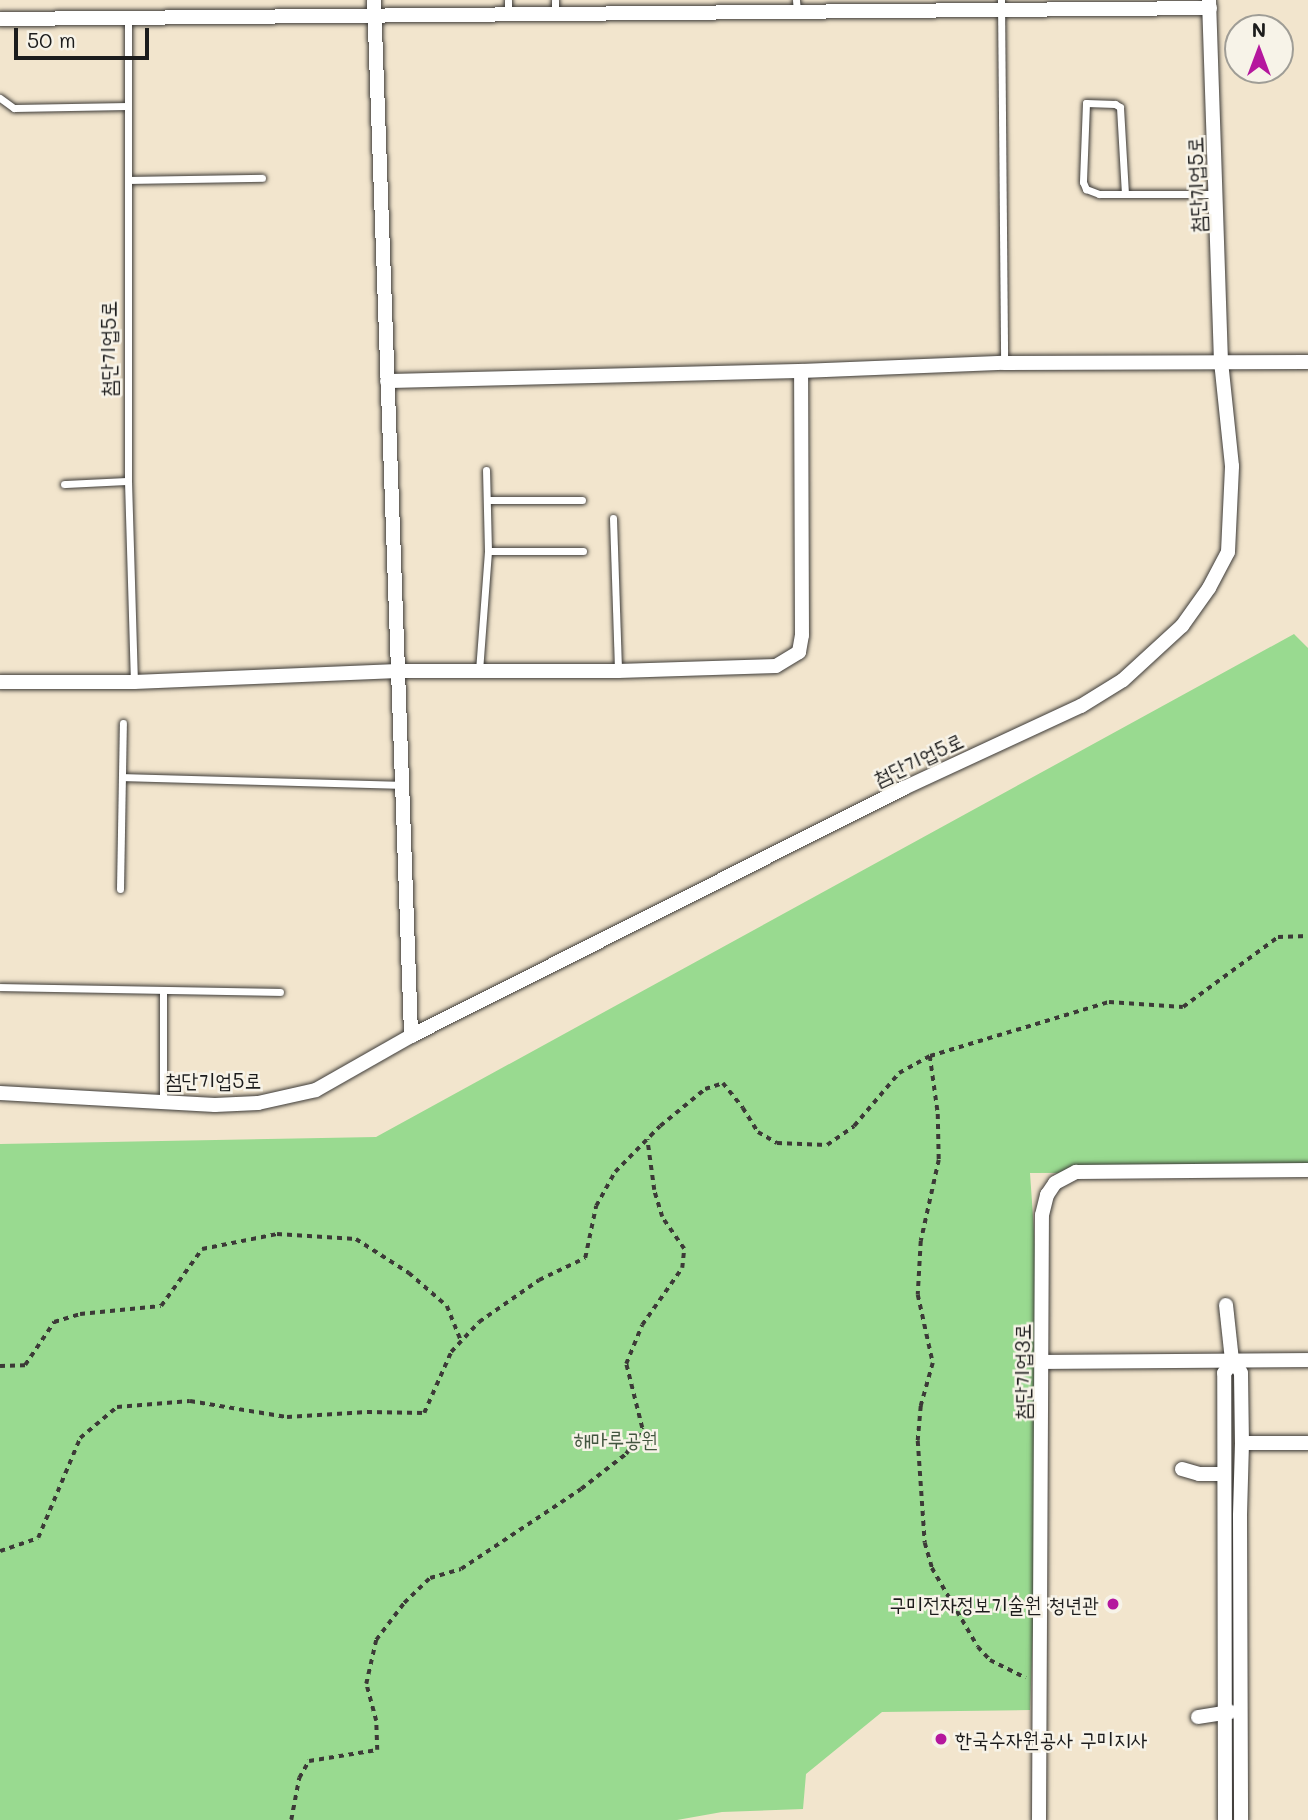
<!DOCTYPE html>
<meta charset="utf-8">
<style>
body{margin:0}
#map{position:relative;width:1308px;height:1820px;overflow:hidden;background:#f2e5cd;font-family:Mali,"Poor Story",sans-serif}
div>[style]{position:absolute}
.green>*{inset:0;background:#99da90}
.path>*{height:3.5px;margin-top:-1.75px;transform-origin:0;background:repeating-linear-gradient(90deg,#3c3a37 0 5px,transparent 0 10px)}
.roads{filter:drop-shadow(0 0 2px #3c3a37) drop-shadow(0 0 2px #3c3a37)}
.lane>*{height:7px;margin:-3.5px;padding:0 3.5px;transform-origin:3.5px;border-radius:3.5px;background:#fff}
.street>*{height:14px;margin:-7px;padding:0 7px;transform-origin:7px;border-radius:7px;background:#fff}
.dots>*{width:19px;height:19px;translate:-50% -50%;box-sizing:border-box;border:4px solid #f7f3e8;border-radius:50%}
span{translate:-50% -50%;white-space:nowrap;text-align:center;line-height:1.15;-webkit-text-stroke:5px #f7f3e8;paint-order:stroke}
.street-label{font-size:21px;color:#1c1c1c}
.park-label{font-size:21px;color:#42553f}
.poi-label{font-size:21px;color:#1c1c1c}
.right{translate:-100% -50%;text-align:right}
.left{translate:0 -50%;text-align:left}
.north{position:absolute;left:1224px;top:14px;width:70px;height:70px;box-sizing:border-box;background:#f7f3e8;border:2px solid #9f9d96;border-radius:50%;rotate:0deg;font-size:19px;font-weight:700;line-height:28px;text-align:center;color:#1c1c1c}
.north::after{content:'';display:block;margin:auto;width:24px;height:32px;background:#b5179e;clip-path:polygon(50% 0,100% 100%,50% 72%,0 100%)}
.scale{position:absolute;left:14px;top:28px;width:135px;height:32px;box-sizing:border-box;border:4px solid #1c1c1c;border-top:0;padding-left:9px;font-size:21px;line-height:24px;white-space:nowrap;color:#1c1c1c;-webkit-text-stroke:5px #f7f3e8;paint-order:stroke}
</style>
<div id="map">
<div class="green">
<i style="clip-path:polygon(1294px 634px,1308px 648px,1308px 1172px,1030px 1173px,1043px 1362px,1030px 1710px,882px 1712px,806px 1774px,803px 1809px,722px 1812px,677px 1820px,0 1820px,0 1144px,376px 1137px)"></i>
</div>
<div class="path">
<i style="left:930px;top:1056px;width:187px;rotate:-16.8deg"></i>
<i style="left:1109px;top:1002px;width:74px;rotate:3.9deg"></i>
<i style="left:1183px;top:1007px;width:118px;rotate:-36.4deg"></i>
<i style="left:1278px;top:937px;width:30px;rotate:-2deg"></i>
<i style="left:0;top:1366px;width:25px;rotate:-2deg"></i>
<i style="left:25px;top:1365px;width:52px;rotate:-56deg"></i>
<i style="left:54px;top:1322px;width:27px;rotate:-17deg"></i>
<i style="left:80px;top:1314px;width:81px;rotate:-5.6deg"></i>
<i style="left:161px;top:1306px;width:70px;rotate:-54.3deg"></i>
<i style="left:202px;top:1249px;width:76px;rotate:-11.3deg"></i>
<i style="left:277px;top:1234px;width:79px;rotate:3.6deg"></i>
<i style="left:356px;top:1239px;width:63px;rotate:32.7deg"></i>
<i style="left:409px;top:1273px;width:50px;rotate:41deg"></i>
<i style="left:447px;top:1306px;width:37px;rotate:68deg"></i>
<i style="left:0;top:1551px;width:40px;rotate:-18.9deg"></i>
<i style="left:38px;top:1538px;width:108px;rotate:-67.2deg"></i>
<i style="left:80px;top:1438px;width:48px;rotate:-40deg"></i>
<i style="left:117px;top:1407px;width:73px;rotate:-4.7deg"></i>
<i style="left:190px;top:1401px;width:98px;rotate:9.4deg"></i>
<i style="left:287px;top:1417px;width:80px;rotate:-3.6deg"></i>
<i style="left:367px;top:1412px;width:57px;rotate:1deg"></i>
<i style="left:424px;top:1413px;width:67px;rotate:-66.1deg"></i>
<i style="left:451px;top:1352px;width:41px;rotate:-47deg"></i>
<i style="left:479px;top:1322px;width:73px;rotate:-35deg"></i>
<i style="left:539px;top:1280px;width:51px;rotate:-25.6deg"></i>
<i style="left:585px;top:1258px;width:53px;rotate:-78.1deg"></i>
<i style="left:596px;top:1206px;width:39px;rotate:-61deg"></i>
<i style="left:615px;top:1172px;width:64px;rotate:-45.6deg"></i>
<i style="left:660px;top:1126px;width:58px;rotate:-39.4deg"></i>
<i style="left:705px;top:1089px;width:19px;rotate:-18deg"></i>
<i style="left:723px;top:1083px;width:32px;rotate:51deg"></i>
<i style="left:743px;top:1108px;width:28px;rotate:58deg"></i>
<i style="left:758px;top:1132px;width:22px;rotate:30deg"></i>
<i style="left:777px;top:1143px;width:50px;rotate:2.3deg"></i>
<i style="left:827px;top:1145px;width:33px;rotate:-35deg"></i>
<i style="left:854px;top:1126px;width:70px;rotate:-49.7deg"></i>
<i style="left:899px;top:1073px;width:35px;rotate:-29deg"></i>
<i style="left:930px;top:1056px;width:59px;rotate:82.1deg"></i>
<i style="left:938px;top:1114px;width:46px;rotate:88.8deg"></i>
<i style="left:939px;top:1160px;width:83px;rotate:102.5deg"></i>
<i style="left:921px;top:1241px;width:54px;rotate:93.2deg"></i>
<i style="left:918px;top:1295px;width:70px;rotate:77.6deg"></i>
<i style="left:933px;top:1363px;width:45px;rotate:105.6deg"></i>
<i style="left:921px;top:1406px;width:35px;rotate:95deg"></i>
<i style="left:918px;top:1441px;width:102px;rotate:86.1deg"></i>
<i style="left:925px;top:1543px;width:26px;rotate:74deg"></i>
<i style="left:932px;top:1568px;width:91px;rotate:59.8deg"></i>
<i style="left:978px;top:1647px;width:18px;rotate:47deg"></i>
<i style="left:990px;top:1660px;width:40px;rotate:26.6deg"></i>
<i style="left:291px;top:1820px;width:43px;rotate:-79.2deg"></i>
<i style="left:299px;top:1778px;width:20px;rotate:-60deg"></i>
<i style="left:309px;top:1761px;width:69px;rotate:-9.2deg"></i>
<i style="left:377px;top:1750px;width:29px;rotate:-92deg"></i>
<i style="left:376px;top:1721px;width:38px;rotate:-105deg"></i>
<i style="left:366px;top:1684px;width:45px;rotate:-77.2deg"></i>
<i style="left:376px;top:1640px;width:46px;rotate:-52.9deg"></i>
<i style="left:404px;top:1603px;width:36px;rotate:-44deg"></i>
<i style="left:430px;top:1578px;width:32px;rotate:-16deg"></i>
<i style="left:461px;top:1569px;width:144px;rotate:-33.7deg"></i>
<i style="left:581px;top:1489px;width:57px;rotate:-37.9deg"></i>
<i style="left:626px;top:1454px;width:31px;rotate:-58deg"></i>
<i style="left:642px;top:1428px;width:66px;rotate:-104deg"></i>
<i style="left:626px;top:1364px;width:42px;rotate:-67.7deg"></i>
<i style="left:642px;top:1325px;width:70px;rotate:-54.9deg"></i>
<i style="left:682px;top:1268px;width:19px;rotate:-84deg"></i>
<i style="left:684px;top:1249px;width:39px;rotate:-125deg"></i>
<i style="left:662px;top:1217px;width:28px;rotate:-107deg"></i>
<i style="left:654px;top:1190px;width:51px;rotate:-97.8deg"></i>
</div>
<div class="roads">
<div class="lane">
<i style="left:508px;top:0;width:14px;rotate:90deg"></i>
<i style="left:555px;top:0;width:14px;rotate:90deg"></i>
<i style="left:796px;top:0;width:11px;rotate:85deg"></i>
<i style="left:1001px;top:0;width:363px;rotate:89.5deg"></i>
<i style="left:128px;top:18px;width:463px;rotate:90deg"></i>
<i style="left:128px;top:481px;width:201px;rotate:88.3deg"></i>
<i style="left:0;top:98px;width:17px;rotate:36deg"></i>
<i style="left:14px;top:108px;width:114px;rotate:-1deg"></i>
<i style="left:130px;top:180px;width:132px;rotate:-0.9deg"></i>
<i style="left:1125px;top:194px;width:87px;rotate:-93.3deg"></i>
<i style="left:1120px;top:107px;width:6px;rotate:-149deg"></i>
<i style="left:1115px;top:104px;width:29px;rotate:-178deg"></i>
<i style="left:1086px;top:103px;width:79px;rotate:92.2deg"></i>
<i style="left:1083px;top:182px;width:8px;rotate:67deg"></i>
<i style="left:1086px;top:189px;width:14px;rotate:21deg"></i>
<i style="left:1099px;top:194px;width:119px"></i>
<i style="left:64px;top:484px;width:64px;rotate:-2.7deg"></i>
<i style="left:487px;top:500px;width:95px"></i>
<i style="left:613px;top:518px;width:153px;rotate:88.1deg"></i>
<i style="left:488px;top:551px;width:95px"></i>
<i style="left:479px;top:671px;width:120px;rotate:-85.7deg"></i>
<i style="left:488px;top:551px;width:81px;rotate:-91.4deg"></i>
<i style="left:123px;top:777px;width:279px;rotate:1.6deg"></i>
<i style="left:120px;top:889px;width:166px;rotate:-89deg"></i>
<i style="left:0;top:987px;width:280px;rotate:1deg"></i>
<i style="left:163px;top:990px;width:113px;rotate:90deg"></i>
</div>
<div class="street">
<i style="left:374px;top:0;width:1037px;rotate:87.95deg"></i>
<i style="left:0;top:19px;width:1210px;rotate:-0.52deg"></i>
<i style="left:387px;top:381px;width:414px;rotate:-1.4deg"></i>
<i style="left:0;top:682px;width:134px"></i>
<i style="left:134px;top:682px;width:264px;rotate:-2.4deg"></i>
<i style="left:398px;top:671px;width:220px"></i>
<i style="left:618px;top:671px;width:158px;rotate:-1.8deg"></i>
<i style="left:776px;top:666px;width:27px;rotate:-31deg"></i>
<i style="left:799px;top:652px;width:17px;rotate:-80deg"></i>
<i style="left:802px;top:635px;width:264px;rotate:-90.2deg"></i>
<i style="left:801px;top:371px;width:203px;rotate:-2.3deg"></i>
<i style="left:1004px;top:363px;width:304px;rotate:-0.2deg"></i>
<i style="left:0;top:1093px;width:215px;rotate:3.2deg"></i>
<i style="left:215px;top:1105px;width:43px;rotate:-2.7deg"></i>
<i style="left:258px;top:1103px;width:59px;rotate:-12.6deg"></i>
<i style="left:316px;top:1090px;width:109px;rotate:-29.6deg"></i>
<i style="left:411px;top:1036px;width:552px;rotate:-26.7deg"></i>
<i style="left:904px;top:788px;width:195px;rotate:-24.9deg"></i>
<i style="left:1081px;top:706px;width:49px;rotate:-31.8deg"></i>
<i style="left:1123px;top:680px;width:80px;rotate:-42.5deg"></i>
<i style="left:1182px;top:626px;width:47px;rotate:-54.6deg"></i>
<i style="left:1209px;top:588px;width:41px;rotate:-62.2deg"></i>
<i style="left:1228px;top:552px;width:86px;rotate:-87.3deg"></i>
<i style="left:1232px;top:466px;width:105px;rotate:-96deg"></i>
<i style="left:1221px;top:362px;width:362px;rotate:-91.9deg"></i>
<i style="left:1226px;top:1305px;width:55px;rotate:83.8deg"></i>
<i style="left:1043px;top:1362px;width:265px;rotate:-0.4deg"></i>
<i style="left:1242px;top:1443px;width:66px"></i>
<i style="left:1182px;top:1469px;width:18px;rotate:16deg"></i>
<i style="left:1199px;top:1474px;width:25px"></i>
<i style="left:1198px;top:1717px;width:33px;rotate:-9deg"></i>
<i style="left:1039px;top:1820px;width:605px;rotate:-89.72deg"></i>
<i style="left:1042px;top:1215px;width:21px;rotate:-76deg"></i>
<i style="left:1047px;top:1195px;width:14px;rotate:-56deg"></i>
<i style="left:1055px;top:1183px;width:24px;rotate:-28deg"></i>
<i style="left:1076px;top:1172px;width:232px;rotate:-0.5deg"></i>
<i style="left:1225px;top:1820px;width:447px;rotate:-90.1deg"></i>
<i style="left:1224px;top:1373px;width:16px;rotate:-50deg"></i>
<i style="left:1234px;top:1361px;width:14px;rotate:60deg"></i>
<i style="left:1241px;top:1373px;width:70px;rotate:89.2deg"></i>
<i style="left:1242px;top:1443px;width:73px;rotate:91.6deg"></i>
<i style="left:1240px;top:1516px;width:304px;rotate:89.8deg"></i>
</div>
</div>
<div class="dots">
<i style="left:1113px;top:1604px;background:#b5179e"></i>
<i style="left:941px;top:1739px;background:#b5179e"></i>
</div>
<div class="street-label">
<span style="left:1196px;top:185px;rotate:-92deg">첨단기업5로</span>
<span style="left:108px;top:349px;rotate:-90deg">첨단기업5로</span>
<span style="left:918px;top:759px;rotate:-25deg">첨단기업5로</span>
<span style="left:213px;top:1080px">첨단기업5로</span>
<span style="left:1022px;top:1372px;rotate:-90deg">첨단기업3로</span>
</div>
<div class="park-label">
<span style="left:616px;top:1439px">해마루공원</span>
</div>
<div class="poi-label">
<span class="right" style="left:1099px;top:1604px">구미전자정보기술원 청년관</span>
<span class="left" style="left:955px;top:1739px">한국수자원공사 구미지사</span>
</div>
<div class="north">N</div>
<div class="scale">50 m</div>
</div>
